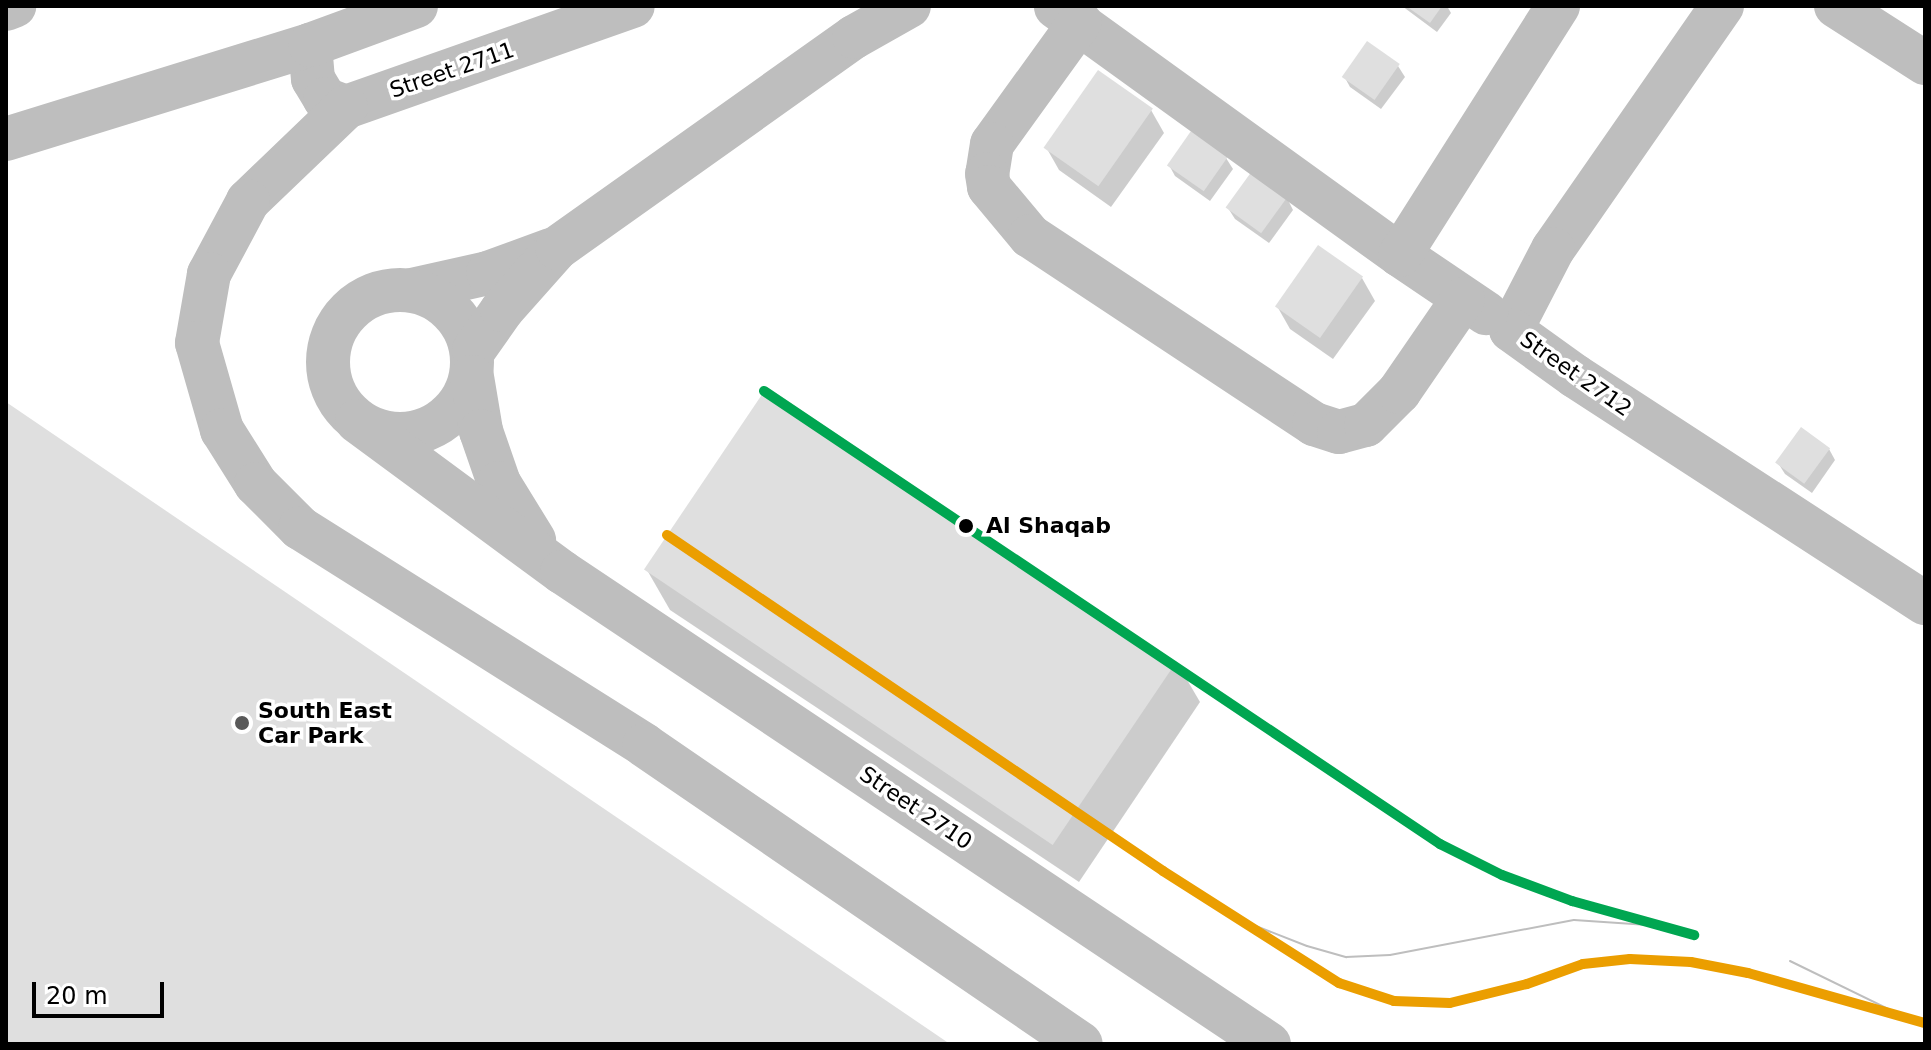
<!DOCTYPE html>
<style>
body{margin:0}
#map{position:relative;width:1931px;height:1050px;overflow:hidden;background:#fff;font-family:"DejaVu Sans",sans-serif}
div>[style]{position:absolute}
.shadow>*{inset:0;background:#0003}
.building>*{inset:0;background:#dfdfdf;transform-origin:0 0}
.minor>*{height:44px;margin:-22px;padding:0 22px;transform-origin:22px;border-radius:22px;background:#bebebe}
.minor>.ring{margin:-22px;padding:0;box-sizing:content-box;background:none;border:44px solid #bebebe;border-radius:50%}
.tram>*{height:2px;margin:-1px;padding:0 1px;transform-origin:1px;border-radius:1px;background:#bebebe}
.tram-1>*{height:10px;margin:-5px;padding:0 5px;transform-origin:5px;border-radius:5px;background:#eb9e00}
.tram-2>*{height:10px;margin:-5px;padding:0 5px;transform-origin:5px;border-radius:5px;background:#00a651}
.dots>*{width:22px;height:22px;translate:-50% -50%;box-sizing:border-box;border:4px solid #fff;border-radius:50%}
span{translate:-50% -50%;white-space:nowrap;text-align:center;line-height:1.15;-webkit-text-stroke:7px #fff;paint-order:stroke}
.street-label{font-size:22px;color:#000}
.stop-label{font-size:22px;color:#000;font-weight:700}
.left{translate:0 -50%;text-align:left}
.poi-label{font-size:22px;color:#000;font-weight:700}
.frame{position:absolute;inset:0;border:8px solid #000;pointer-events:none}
.scale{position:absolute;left:32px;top:982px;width:132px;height:36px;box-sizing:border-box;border:4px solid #000;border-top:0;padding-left:10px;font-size:24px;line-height:28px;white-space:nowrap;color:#000;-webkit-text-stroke:6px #fff;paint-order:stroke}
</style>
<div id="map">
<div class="shadow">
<i style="clip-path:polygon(1402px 6px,1447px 6px,1451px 13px,1437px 32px)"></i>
<i style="clip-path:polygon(1398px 66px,1405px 77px,1381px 109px,1350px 87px,1344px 76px)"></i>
<i style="clip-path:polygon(1151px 110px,1164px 133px,1111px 207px,1059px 170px,1046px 147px)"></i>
<i style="clip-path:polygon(1226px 158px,1233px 169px,1210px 201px,1175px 176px,1169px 165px)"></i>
<i style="clip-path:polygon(1287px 198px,1293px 210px,1269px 243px,1235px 219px,1228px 208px)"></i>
<i style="clip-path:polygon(1362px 278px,1375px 301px,1333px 359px,1290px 329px,1277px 306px)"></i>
<i style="clip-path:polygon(1829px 449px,1835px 460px,1812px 493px,1785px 474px,1778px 463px)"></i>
<i style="clip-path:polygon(647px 570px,1176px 661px,1200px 702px,1079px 882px,670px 610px)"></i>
</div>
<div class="building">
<i style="clip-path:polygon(1406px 6px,1442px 6px,1430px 23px)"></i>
<i style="left:1367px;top:41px;width:40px;height:44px;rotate:35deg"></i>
<i style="left:1098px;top:70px;width:67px;height:95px;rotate:35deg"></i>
<i style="left:1191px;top:131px;width:45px;height:42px;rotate:35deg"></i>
<i style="left:1252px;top:171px;width:44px;height:45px;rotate:36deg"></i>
<i style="left:1318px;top:245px;width:55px;height:75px;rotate:35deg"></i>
<i style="left:767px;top:387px;width:493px;height:220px;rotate:34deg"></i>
<i style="clip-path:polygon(6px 402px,950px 1044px,6px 1044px)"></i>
<i style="left:1801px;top:427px;width:36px;height:44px;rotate:36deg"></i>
</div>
<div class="minor">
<i style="left:1722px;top:6px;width:296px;rotate:124.8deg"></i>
<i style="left:1553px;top:249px;width:91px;rotate:117.4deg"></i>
<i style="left:1511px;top:330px;width:79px;rotate:35.7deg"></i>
<i style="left:1575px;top:376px;width:417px;rotate:33deg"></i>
<i style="left:1836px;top:6px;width:106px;rotate:32.6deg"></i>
<i style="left:1056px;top:7px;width:424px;rotate:35.8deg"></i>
<i style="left:1400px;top:255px;width:104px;rotate:34deg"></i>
<i style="left:6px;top:9px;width:9px;rotate:-21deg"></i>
<i style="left:1080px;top:22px;width:150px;rotate:125.8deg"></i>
<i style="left:992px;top:144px;width:30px;rotate:99deg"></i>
<i style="left:987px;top:174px;width:13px;rotate:81deg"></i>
<i style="left:989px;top:187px;width:64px;rotate:50.1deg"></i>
<i style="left:1030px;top:236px;width:341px;rotate:33.5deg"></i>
<i style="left:1314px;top:424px;width:26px;rotate:18deg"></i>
<i style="left:1339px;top:432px;width:28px;rotate:-15deg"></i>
<i style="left:1366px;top:425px;width:47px;rotate:-45deg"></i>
<i style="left:1399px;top:392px;width:113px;rotate:-55.5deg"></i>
<i style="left:310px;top:45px;width:34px;rotate:85deg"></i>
<i style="left:313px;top:79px;width:23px;rotate:59deg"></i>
<i style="left:325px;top:99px;width:22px;rotate:21deg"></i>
<i style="left:346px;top:107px;width:304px;rotate:-19.4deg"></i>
<i style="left:346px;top:107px;width:136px;rotate:136.2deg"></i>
<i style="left:248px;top:201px;width:83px;rotate:118.1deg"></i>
<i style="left:209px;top:274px;width:70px;rotate:99.9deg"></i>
<i style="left:197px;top:343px;width:91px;rotate:74deg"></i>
<i style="left:222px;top:430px;width:64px;rotate:57.8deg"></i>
<i style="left:256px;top:484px;width:62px;rotate:45deg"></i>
<i style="left:300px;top:528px;width:407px;rotate:32.2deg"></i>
<i style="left:644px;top:745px;width:529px;rotate:34.38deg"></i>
<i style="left:6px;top:139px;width:318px;rotate:-17.2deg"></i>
<i style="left:310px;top:45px;width:113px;rotate:-20.2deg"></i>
<i style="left:1400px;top:255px;width:295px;rotate:-57.6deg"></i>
<i style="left:412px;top:290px;width:78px;rotate:-12.6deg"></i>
<i style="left:488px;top:273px;width:67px;rotate:-20.1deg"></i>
<i class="ring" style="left:328px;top:290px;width:100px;height:100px"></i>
<i style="left:474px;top:350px;width:49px;rotate:-55deg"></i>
<i style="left:502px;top:310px;width:83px;rotate:-48.4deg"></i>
<i style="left:557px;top:248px;width:364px;rotate:-35.4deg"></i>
<i style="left:854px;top:37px;width:63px;rotate:-29.4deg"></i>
<i style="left:472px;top:377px;width:55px;rotate:80.5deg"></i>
<i style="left:481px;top:431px;width:55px;rotate:70.9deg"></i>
<i style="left:499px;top:483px;width:67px;rotate:58.4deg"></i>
<i style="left:357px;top:421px;width:255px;rotate:36.4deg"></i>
<i style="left:562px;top:572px;width:850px;rotate:33.73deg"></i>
</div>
<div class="tram">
<i style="left:1238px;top:919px;width:74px;rotate:21.4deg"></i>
<i style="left:1307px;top:946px;width:41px;rotate:15.8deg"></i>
<i style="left:1346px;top:957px;width:44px;rotate:-2.6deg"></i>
<i style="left:1390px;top:955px;width:187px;rotate:-10.8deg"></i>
<i style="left:1574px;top:920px;width:89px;rotate:3.9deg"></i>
<i style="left:1790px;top:961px;width:128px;rotate:26deg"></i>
</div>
<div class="tram-1">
<i style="left:667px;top:535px;width:599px;rotate:34.11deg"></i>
<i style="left:1163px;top:871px;width:209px;rotate:32.5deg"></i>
<i style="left:1339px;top:983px;width:58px;rotate:18.1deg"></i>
<i style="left:1394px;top:1001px;width:56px;rotate:2deg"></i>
<i style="left:1450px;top:1003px;width:79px;rotate:-13.9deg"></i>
<i style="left:1527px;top:984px;width:59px;rotate:-19.7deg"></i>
<i style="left:1583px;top:964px;width:47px;rotate:-6.1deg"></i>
<i style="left:1630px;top:959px;width:61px;rotate:2.8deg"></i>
<i style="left:1691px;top:962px;width:58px;rotate:10.9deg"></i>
<i style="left:1748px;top:973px;width:184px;rotate:15.8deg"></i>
</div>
<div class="tram-2">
<i style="left:764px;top:391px;width:814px;rotate:33.83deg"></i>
<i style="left:1440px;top:844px;width:69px;rotate:26.6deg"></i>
<i style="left:1502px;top:875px;width:75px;rotate:20.4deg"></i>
<i style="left:1572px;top:901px;width:127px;rotate:15.6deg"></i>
</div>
<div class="dots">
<i style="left:966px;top:526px;background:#000"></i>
<i style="left:242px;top:723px;background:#595959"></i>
</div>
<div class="street-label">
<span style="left:452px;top:70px;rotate:-19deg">Street 2711</span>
<span style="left:1576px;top:374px;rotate:35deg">Street 2712</span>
<span style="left:916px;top:808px;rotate:34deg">Street 2710</span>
</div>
<div class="stop-label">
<span class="left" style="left:986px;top:526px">Al Shaqab</span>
</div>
<div class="poi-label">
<span class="left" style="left:258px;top:723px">South East<br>Car Park</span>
</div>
<div class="frame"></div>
<div class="scale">20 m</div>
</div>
